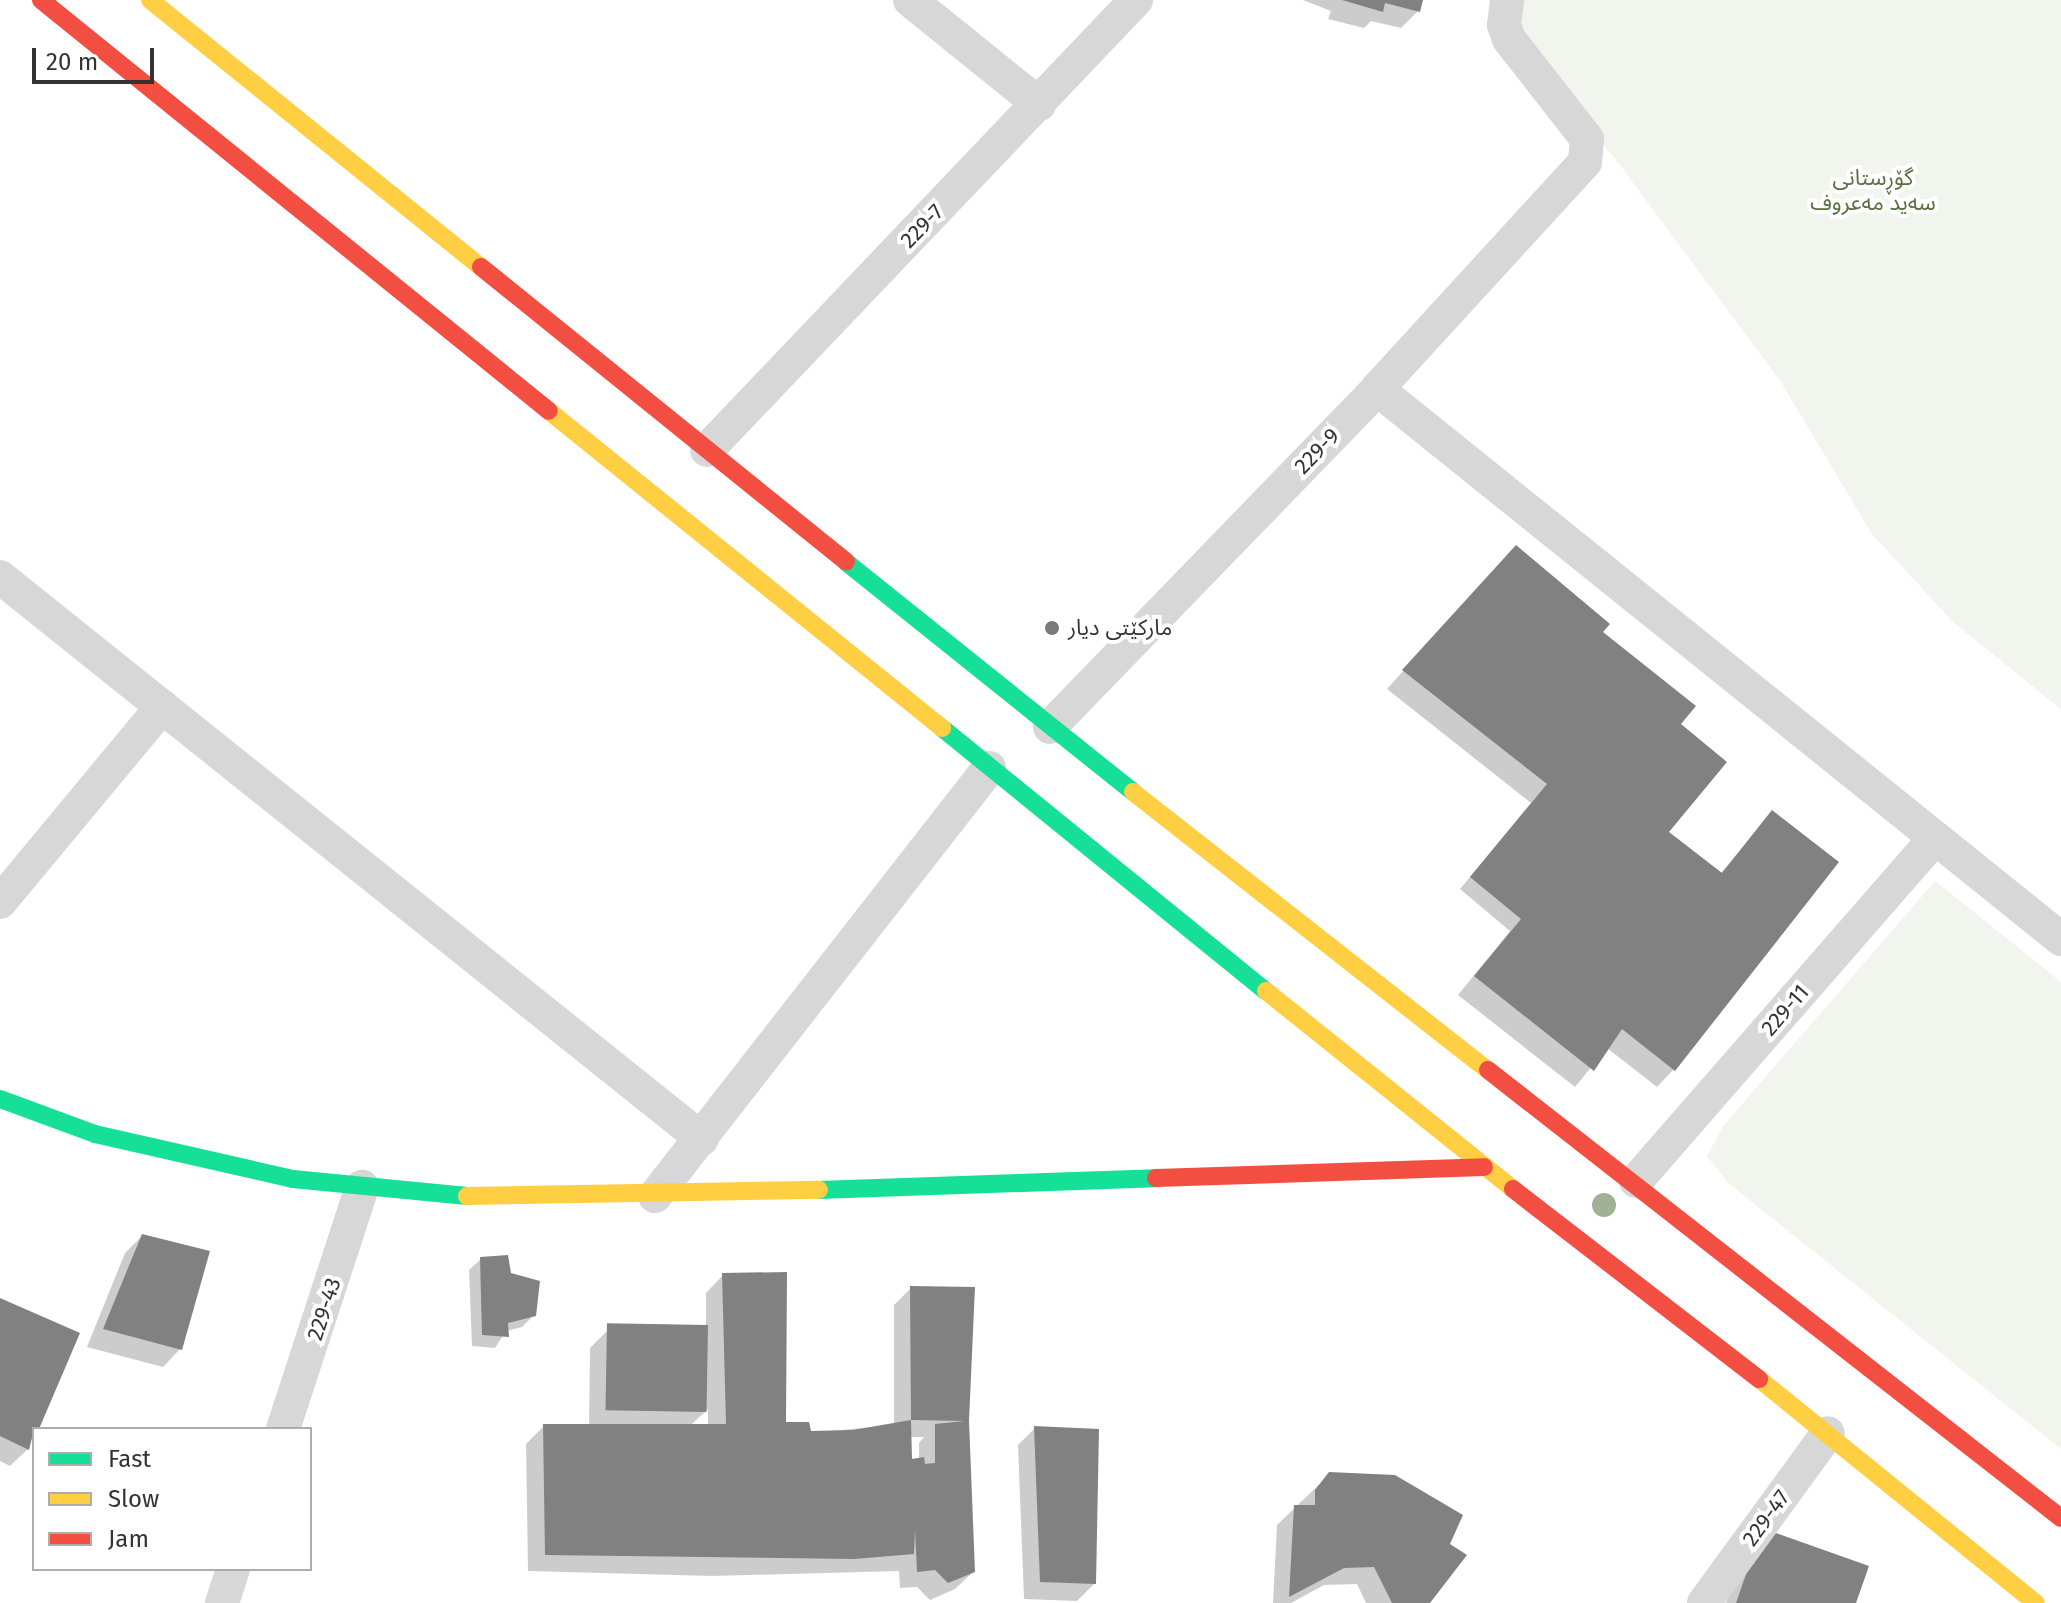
<!DOCTYPE html>
<meta charset="utf-8">
<style>
body{margin:0}
#map{position:relative;width:2061px;height:1603px;overflow:hidden;background:#fff;font-family:"Fira Sans","Noto Sans Arabic",sans-serif}
div>[style]{position:absolute}
.green>*{inset:0;background:#f1f5ed}
.shadow>*{inset:0;background:#0003}
.building>*{inset:0;background:#818181;transform-origin:0 0}
.street>*{height:34px;margin:-17px;padding:0 17px;transform-origin:17px;border-radius:17px;background:#d7d7d7}
.fast>*{height:18px;margin:-9px;padding:0 9px;transform-origin:9px;border-radius:9px;background:#16e098}
.slow>*{height:18px;margin:-9px;padding:0 9px;transform-origin:9px;border-radius:9px;background:#ffcf43}
.jam>*{height:18px;margin:-9px;padding:0 9px;transform-origin:9px;border-radius:9px;background:#f24e42}
.trees>*{width:24px;height:24px;margin:-12px;border-radius:50%;background:#a2b095}
.dots>*{width:22px;height:22px;translate:-50% -50%;box-sizing:border-box;border:4px solid #fff;border-radius:50%}
span{translate:-50% -50%;white-space:nowrap;text-align:center;line-height:1.15;-webkit-text-stroke:8px #fff;paint-order:stroke}
.park-label{font-size:22px;color:#56703f}
.street-label{font-size:22px;color:#333}
.poi-label{font-size:22px;color:#333}
.left{translate:0 -50%;text-align:left}
.legend{position:absolute;left:32px;top:1427px;width:280px;height:144px;box-sizing:border-box;background:#fff;border:2px solid #adadad;margin:0;padding:10px 14px;list-style:none;font-size:24px;color:#333}
.legend li{display:flex;align-items:center;gap:16px;height:40px}
.legend b{width:40px;border:2px solid #adadad}
.scale{position:absolute;left:32px;top:48px;width:122px;height:36px;box-sizing:border-box;border:4px solid #333;border-top:0;padding-left:10px;font-size:24px;line-height:28px;white-space:nowrap;color:#333;-webkit-text-stroke:6px #fff;paint-order:stroke}
</style>
<div id="map">
<div class="green">
<i style="clip-path:polygon(1519px 0,2061px 0,2061px 709px,1954px 623px,1872px 534px,1781px 382px,1617px 161px,1516px 40px)"></i>
<i style="clip-path:polygon(1935px 881px,2061px 982px,2061px 1449px,1728px 1183px,1707px 1156px,1724px 1125px)"></i>
</div>
<div class="shadow">
<i style="clip-path:polygon(1303px 0,1421px 0,1418px 11px,1401px 28px,1371px 21px,1364px 28px,1328px 19px,1331px 11px)"></i>
<i style="clip-path:polygon(1499px 565px,1600px 632px,1678px 724px,1667px 832px,1720px 874px,1772px 813px,1674px 1069px,1657px 1087px,1607px 1048px,1575px 1087px,1458px 995px,1510px 931px,1460px 889px,1531px 803px,1387px 689px)"></i>
<i style="clip-path:polygon(142px 1236px,180px 1349px,163px 1367px,87px 1347px,125px 1253px)"></i>
<i style="clip-path:polygon(481px 1259px,509px 1275px,534px 1315px,522px 1327px,506px 1331px,495px 1348px,472px 1346px,469px 1270px)"></i>
<i style="clip-path:polygon(evenodd,723px 1275px,784px 1424px,809px 1433px,894px 1425px,894px 1305px,911px 1288px,967px 1421px,973px 1572px,955px 1589px,930px 1600px,917px 1587px,900px 1588px,899px 1571px,712px 1576px,528px 1571px,526px 1444px,544px 1426px,589px 1426px,590px 1348px,608px 1330px,706px 1327px,706px 1293px,723px 1275px,708px 1409px,708px 1426px,690px 1426px,708px 1409px,723px 1275px,909px 1437px,924px 1437px,919px 1443px,919px 1460px,910px 1461px,909px 1437px)"></i>
<i style="clip-path:polygon(0 1300px,36px 1429px,28px 1449px,10px 1466px,0 1461px)"></i>
<i style="clip-path:polygon(1035px 1428px,1095px 1583px,1077px 1601px,1024px 1599px,1018px 1445px)"></i>
<i style="clip-path:polygon(1330px 1474px,1428px 1603px,1366px 1603px,1357px 1584px,1324px 1585px,1291px 1603px,1273px 1603px,1277px 1525px)"></i>
<i style="clip-path:polygon(1745px 1548px,1854px 1603px,1726px 1603px)"></i>
</div>
<div class="building">
<i style="clip-path:polygon(1342px 0,1423px 0,1420px 12px,1385px 3px,1383px 12px)"></i>
<i style="clip-path:polygon(1516px 545px,1610px 624px,1603px 632px,1696px 706px,1681px 724px,1727px 762px,1669px 832px,1722px 873px,1772px 810px,1839px 862px,1675px 1071px,1622px 1029px,1594px 1071px,1474px 976px,1521px 919px,1470px 877px,1547px 784px,1402px 670px)"></i>
<i style="clip-path:polygon(142px 1234px,210px 1251px,182px 1350px,103px 1329px)"></i>
<i style="clip-path:polygon(508px 1255px,511px 1273px,540px 1281px,536px 1316px,508px 1323px,509px 1337px,482px 1335px,480px 1257px)"></i>
<i style="clip-path:polygon(787px 1272px,786px 1422px,809px 1422px,811px 1431px,853px 1430px,911px 1420px,912px 1459px,924px 1457px,925px 1464px,935px 1463px,935px 1424px,965px 1421px,911px 1420px,910px 1286px,975px 1287px,969px 1421px,975px 1572px,948px 1583px,935px 1570px,917px 1572px,915px 1530px,914px 1554px,854px 1559px,545px 1555px,543px 1424px,726px 1424px,722px 1273px)"></i>
<i style="clip-path:polygon(0 1298px,80px 1333px,39px 1429px,34px 1429px,29px 1450px,0 1436px)"></i>
<i style="left:708px;top:1325px;width:87px;height:101px;rotate:91deg"></i>
<i style="clip-path:polygon(1034px 1426px,1099px 1429px,1096px 1584px,1040px 1582px)"></i>
<i style="clip-path:polygon(1329px 1472px,1395px 1475px,1463px 1515px,1450px 1544px,1467px 1555px,1430px 1603px,1392px 1603px,1374px 1567px,1344px 1568px,1289px 1597px,1294px 1505px,1315px 1505px,1315px 1490px)"></i>
<i style="clip-path:polygon(1762px 1528px,1869px 1566px,1856px 1603px,1736px 1603px)"></i>
</div>
<div class="street">
<i style="left:910px;top:0;width:166px;rotate:38.9deg"></i>
<i style="left:1377px;top:389px;width:878px;rotate:38.8deg"></i>
<i style="left:707px;top:450px;width:622px;rotate:-46.37deg"></i>
<i style="left:0;top:577px;width:899px;rotate:38.68deg"></i>
<i style="left:1050px;top:727px;width:470px;rotate:-45.9deg"></i>
<i style="left:1377px;top:389px;width:308px;rotate:-47.5deg"></i>
<i style="left:1585px;top:162px;width:23px;rotate:-85deg"></i>
<i style="left:1587px;top:139px;width:127px;rotate:-128deg"></i>
<i style="left:1509px;top:39px;width:15px;rotate:-110deg"></i>
<i style="left:1504px;top:25px;width:25px;rotate:-83deg"></i>
<i style="left:0;top:902px;width:254px;rotate:-50.3deg"></i>
<i style="left:1636px;top:1181px;width:455px;rotate:-48.9deg"></i>
<i style="left:655px;top:1196px;width:543px;rotate:-52.03deg"></i>
<i style="left:283px;top:1429px;width:255px;rotate:-71.9deg"></i>
<i style="left:222px;top:1603px;width:36px;rotate:-72deg"></i>
<i style="left:1704px;top:1603px;width:210px;rotate:-53.9deg"></i>
</div>
<div class="fast">
<i style="left:846px;top:562px;width:368px;rotate:38.7deg"></i>
<i style="left:942px;top:728px;width:417px;rotate:39.1deg"></i>
<i style="left:0;top:1099px;width:101px;rotate:20.2deg"></i>
<i style="left:95px;top:1134px;width:203px;rotate:12.8deg"></i>
<i style="left:293px;top:1179px;width:175px;rotate:5.6deg"></i>
<i style="left:819px;top:1190px;width:337px;rotate:-2deg"></i>
</div>
<div class="slow">
<i style="left:150px;top:0;width:425px;rotate:38.9deg"></i>
<i style="left:549px;top:411px;width:505px;rotate:38.89deg"></i>
<i style="left:1133px;top:792px;width:451px;rotate:38.1deg"></i>
<i style="left:1266px;top:991px;width:317px;rotate:38.7deg"></i>
<i style="left:467px;top:1196px;width:352px;rotate:-1deg"></i>
<i style="left:1759px;top:1379px;width:356px;rotate:39deg"></i>
</div>
<div class="jam">
<i style="left:41px;top:0;width:653px;rotate:38.97deg"></i>
<i style="left:481px;top:267px;width:469px;rotate:38.9deg"></i>
<i style="left:1488px;top:1070px;width:727px;rotate:38.02deg"></i>
<i style="left:1156px;top:1178px;width:328px;rotate:-1.9deg"></i>
<i style="left:1513px;top:1189px;width:311px;rotate:37.7deg"></i>
</div>
<div class="trees">
<i style="left:1604px;top:1205px"></i>
</div>
<div class="dots">
<i style="left:1052px;top:628px;background:#7a7a7a"></i>
</div>
<div class="park-label">
<span style="left:1873px;top:190px">گۆڕستانی<br>سەید مەعروف</span>
</div>
<div class="street-label">
<span style="left:922px;top:226px;rotate:-46deg">229-7</span>
<span style="left:1317px;top:451px;rotate:-46deg">229-9</span>
<span style="left:1785px;top:1010px;rotate:-49deg">229-11</span>
<span style="left:324px;top:1309px;rotate:-72deg">229-43</span>
<span style="left:1766px;top:1518px;rotate:-54deg">229-47</span>
</div>
<div class="poi-label">
<span class="left" style="left:1068px;top:628px">مارکێتی دیار</span>
</div>
<ul class="legend">
<li><b style="height:10px;background:#16e098"></b>Fast</li>
<li><b style="height:10px;background:#ffcf43"></b>Slow</li>
<li><b style="height:10px;background:#f24e42"></b>Jam</li>
</ul>
<div class="scale">20 m</div>
</div>
